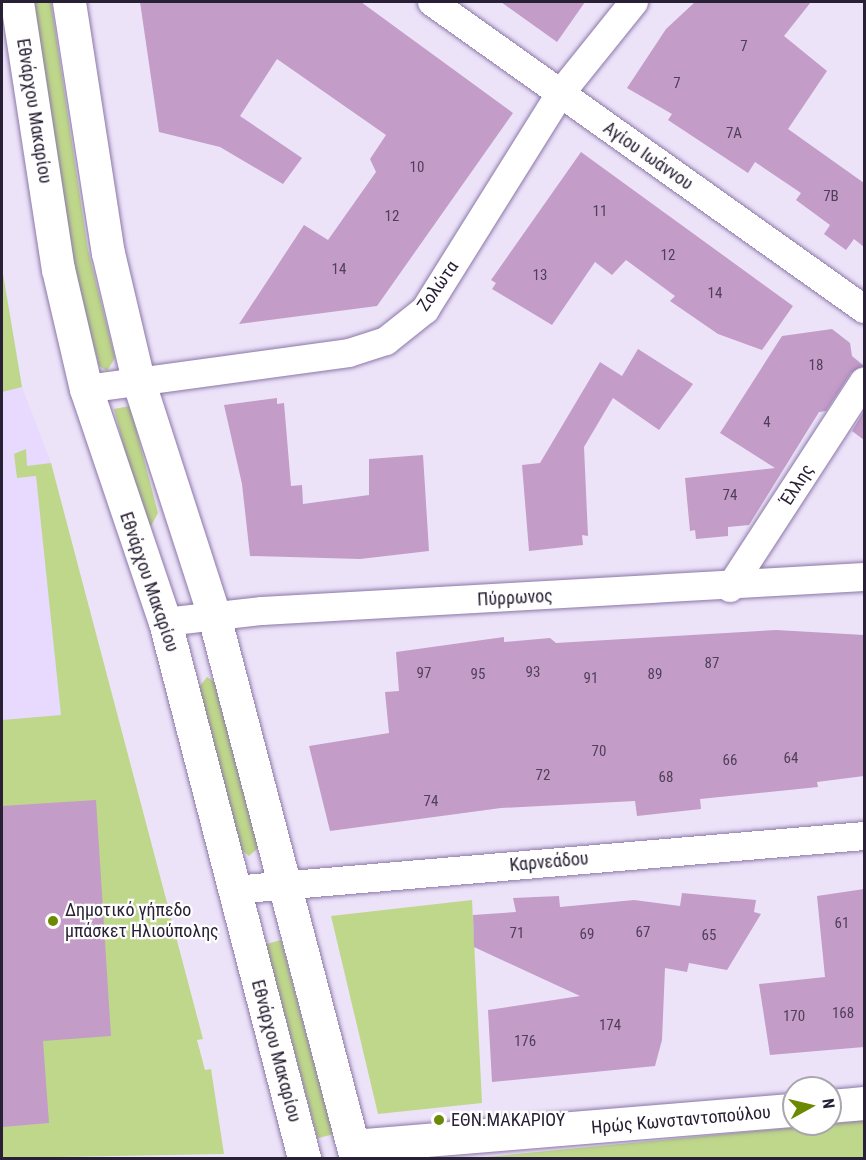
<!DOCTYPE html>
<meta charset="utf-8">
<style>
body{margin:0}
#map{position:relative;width:866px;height:1160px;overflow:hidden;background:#ece3f9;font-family:"Roboto Condensed",sans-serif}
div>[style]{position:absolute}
.built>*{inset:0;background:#e8d9fe}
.green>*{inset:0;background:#bed78a;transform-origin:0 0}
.building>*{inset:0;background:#c49cc8}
.roads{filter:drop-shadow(0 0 2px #8c77a8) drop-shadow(0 0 2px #8c77a8)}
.minor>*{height:28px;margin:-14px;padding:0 14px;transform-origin:14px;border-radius:14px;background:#fff}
.tertiary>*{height:33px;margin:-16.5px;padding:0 16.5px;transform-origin:16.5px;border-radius:16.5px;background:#fff}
.dots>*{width:16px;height:16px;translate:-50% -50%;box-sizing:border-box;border:3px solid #fff;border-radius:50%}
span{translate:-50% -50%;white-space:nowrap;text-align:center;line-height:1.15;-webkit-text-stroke:4.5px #fff;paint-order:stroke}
.number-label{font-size:15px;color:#4f3f59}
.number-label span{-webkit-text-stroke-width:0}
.street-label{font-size:18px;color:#282034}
.poi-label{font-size:18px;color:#282034}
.left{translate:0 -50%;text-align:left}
.frame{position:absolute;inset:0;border:3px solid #282034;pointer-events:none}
.north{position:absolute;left:782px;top:1076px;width:60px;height:60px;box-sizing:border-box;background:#fff;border:2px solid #a9a6ae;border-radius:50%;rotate:82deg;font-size:16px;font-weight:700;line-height:24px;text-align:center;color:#282034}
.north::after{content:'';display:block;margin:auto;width:21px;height:27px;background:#6b8902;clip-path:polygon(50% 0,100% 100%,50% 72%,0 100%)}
</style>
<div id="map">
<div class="built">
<i style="clip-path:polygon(2px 268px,22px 387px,51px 463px,113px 711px,2px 720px)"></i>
</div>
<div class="green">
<i style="clip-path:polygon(34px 2px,51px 2px,88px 250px,115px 358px,107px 371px,99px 366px,70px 253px)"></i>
<i style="clip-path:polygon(2px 268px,22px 387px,2px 392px)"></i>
<i style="clip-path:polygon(130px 406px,158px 513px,151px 526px,143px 521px,114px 409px)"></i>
<i style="clip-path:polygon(26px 449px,27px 466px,51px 463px,203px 1039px,197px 1040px,205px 1070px,211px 1069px,224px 1154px,2px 1158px,2px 720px,61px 715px,36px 476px,17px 478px,14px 454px)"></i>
<i style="clip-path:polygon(207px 677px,218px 684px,258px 848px,249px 856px,237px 846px,199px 687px)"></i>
<i style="clip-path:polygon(472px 900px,482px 1103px,378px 1114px,331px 916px)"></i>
<i style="left:281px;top:940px;width:201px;height:16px;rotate:75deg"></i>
<i style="clip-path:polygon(864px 1120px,864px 1158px,475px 1158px,830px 1124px)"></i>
</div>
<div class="building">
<i style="clip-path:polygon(140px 2px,361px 2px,513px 113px,377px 306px,239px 324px,304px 225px,328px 240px,376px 172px,370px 159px,386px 135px,277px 59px,240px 116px,302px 158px,283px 184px,220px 147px,159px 132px)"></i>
<i style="clip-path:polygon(501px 2px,585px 2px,557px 42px)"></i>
<i style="clip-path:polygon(695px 2px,811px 2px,784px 36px,827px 71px,788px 129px,864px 183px,864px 247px,854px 239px,846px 250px,824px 234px,830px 225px,796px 200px,801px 193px,755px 162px,748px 173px,668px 120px,672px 114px,627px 88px,666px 29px)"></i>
<i style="clip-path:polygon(581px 152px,793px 306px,762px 350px,718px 334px,670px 301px,675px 296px,626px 260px,612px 275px,595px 262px,552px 325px,492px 289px,496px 283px,491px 280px)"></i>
<i style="clip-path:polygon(832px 329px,850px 343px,852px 356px,864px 366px,851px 373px,826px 411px,819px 412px,749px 525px,728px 527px,728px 536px,696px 539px,695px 530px,690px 531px,685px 478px,775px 468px,720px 433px,782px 336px)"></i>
<i style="clip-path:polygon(638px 349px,693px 384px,659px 430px,613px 398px,584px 447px,588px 536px,582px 535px,583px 545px,529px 551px,522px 465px,540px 463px,600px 362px,622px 376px)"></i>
<i style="clip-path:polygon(277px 398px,277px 404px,284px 403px,291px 486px,302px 485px,303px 504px,369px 495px,369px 459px,423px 455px,429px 551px,360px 559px,250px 556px,242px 484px,224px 405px)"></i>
<i style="clip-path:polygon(864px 411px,864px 440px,852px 431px)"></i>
<i style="clip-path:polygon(776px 630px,864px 635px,864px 776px,817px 782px,818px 787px,700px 799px,701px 809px,637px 816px,635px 801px,501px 808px,330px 831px,309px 746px,389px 733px,385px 692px,399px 691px,396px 652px,504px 637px,504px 642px,550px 638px,556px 643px)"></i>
<i style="clip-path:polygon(96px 800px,111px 1036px,43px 1041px,49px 1123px,2px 1127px,2px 806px)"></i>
<i style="clip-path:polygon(864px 889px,864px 1047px,770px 1055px,759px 984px,825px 977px,817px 896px)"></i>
<i style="clip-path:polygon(682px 893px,756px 900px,754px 912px,761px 914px,727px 970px,689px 963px,687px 972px,665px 968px,662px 1040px,655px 1066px,492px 1082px,488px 1010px,580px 996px,474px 947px,473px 915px,516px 912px,513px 898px,559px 896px,560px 907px,634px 900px,680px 906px)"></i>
</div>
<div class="roads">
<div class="minor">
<i style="left:432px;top:2px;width:530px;rotate:35.4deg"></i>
<i style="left:86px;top:389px;width:265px;rotate:-7.8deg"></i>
<i style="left:349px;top:353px;width:39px;rotate:-18deg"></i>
<i style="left:386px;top:341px;width:50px;rotate:-38.5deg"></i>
<i style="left:425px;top:310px;width:255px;rotate:-58deg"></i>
<i style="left:560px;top:94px;width:118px;rotate:-51.2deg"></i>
<i style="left:730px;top:588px;width:246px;rotate:-57deg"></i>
<i style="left:165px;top:622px;width:98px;rotate:-6.5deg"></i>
<i style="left:262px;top:611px;width:603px;rotate:-3.23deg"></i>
<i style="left:233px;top:890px;width:633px;rotate:-4.89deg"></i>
</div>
<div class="tertiary">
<i style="left:17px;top:2px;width:270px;rotate:81.3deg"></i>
<i style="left:58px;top:269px;width:123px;rotate:76.9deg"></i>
<i style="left:86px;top:389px;width:246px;rotate:71.3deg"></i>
<i style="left:165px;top:622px;width:554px;rotate:75.46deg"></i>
<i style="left:69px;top:2px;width:254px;rotate:81.2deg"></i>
<i style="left:108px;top:253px;width:130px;rotate:76.7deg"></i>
<i style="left:138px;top:380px;width:248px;rotate:72.1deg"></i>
<i style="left:214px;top:616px;width:560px;rotate:75.32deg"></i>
<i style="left:830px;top:1106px;width:34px;rotate:-5deg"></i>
<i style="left:353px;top:1146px;width:442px;rotate:-4.7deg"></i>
</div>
</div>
<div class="dots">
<i style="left:53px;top:921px;background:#6b8902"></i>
<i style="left:439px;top:1120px;background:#6b8902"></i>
</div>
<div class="number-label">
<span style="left:744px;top:47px">7</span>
<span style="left:677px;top:84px">7</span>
<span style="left:734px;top:134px">7Α</span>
<span style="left:417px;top:168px">10</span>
<span style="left:831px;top:197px">7Β</span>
<span style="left:600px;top:212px">11</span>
<span style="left:392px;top:217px">12</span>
<span style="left:668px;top:256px">12</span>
<span style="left:339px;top:270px">14</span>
<span style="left:540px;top:276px">13</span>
<span style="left:715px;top:294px">14</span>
<span style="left:816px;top:366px">18</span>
<span style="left:767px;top:423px">4</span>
<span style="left:730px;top:496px">74</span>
<span style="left:712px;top:664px">87</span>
<span style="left:533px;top:673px">93</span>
<span style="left:424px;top:674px">97</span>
<span style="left:478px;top:675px">95</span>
<span style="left:655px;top:675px">89</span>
<span style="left:591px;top:679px">91</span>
<span style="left:599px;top:752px">70</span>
<span style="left:791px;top:759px">64</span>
<span style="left:730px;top:761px">66</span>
<span style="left:543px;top:776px">72</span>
<span style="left:666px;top:778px">68</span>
<span style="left:431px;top:802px">74</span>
<span style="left:842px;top:924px">61</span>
<span style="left:643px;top:933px">67</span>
<span style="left:517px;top:934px">71</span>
<span style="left:587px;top:935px">69</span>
<span style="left:709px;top:936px">65</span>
<span style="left:843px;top:1014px">168</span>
<span style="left:794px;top:1017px">170</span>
<span style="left:610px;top:1026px">174</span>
<span style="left:525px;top:1042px">176</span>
</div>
<div class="street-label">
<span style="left:34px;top:111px;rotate:81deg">Εθνάρχου Μακαρίου</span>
<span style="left:648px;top:156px;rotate:35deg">Αγίου Ιωάννου</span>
<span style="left:438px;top:286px;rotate:-55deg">Ζολώτα</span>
<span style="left:797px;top:485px;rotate:-57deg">Έλλης</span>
<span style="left:149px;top:582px;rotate:71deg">Εθνάρχου Μακαρίου</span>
<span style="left:515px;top:598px;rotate:-3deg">Πύρρωνος</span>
<span style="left:549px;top:862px;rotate:-5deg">Καρνεάδου</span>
<span style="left:276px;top:1051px;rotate:75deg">Εθνάρχου Μακαρίου</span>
<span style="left:681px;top:1120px;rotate:-5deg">Ηρώς Κωνσταντοπούλου</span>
</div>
<div class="poi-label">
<span class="left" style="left:65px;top:921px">Δημοτικό γήπεδο<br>μπάσκετ Ηλιούπολης</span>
<span class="left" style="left:451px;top:1120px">ΕΘΝ.ΜΑΚΑΡΙΟΥ</span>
</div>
<div class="frame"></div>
<div class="north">N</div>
</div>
